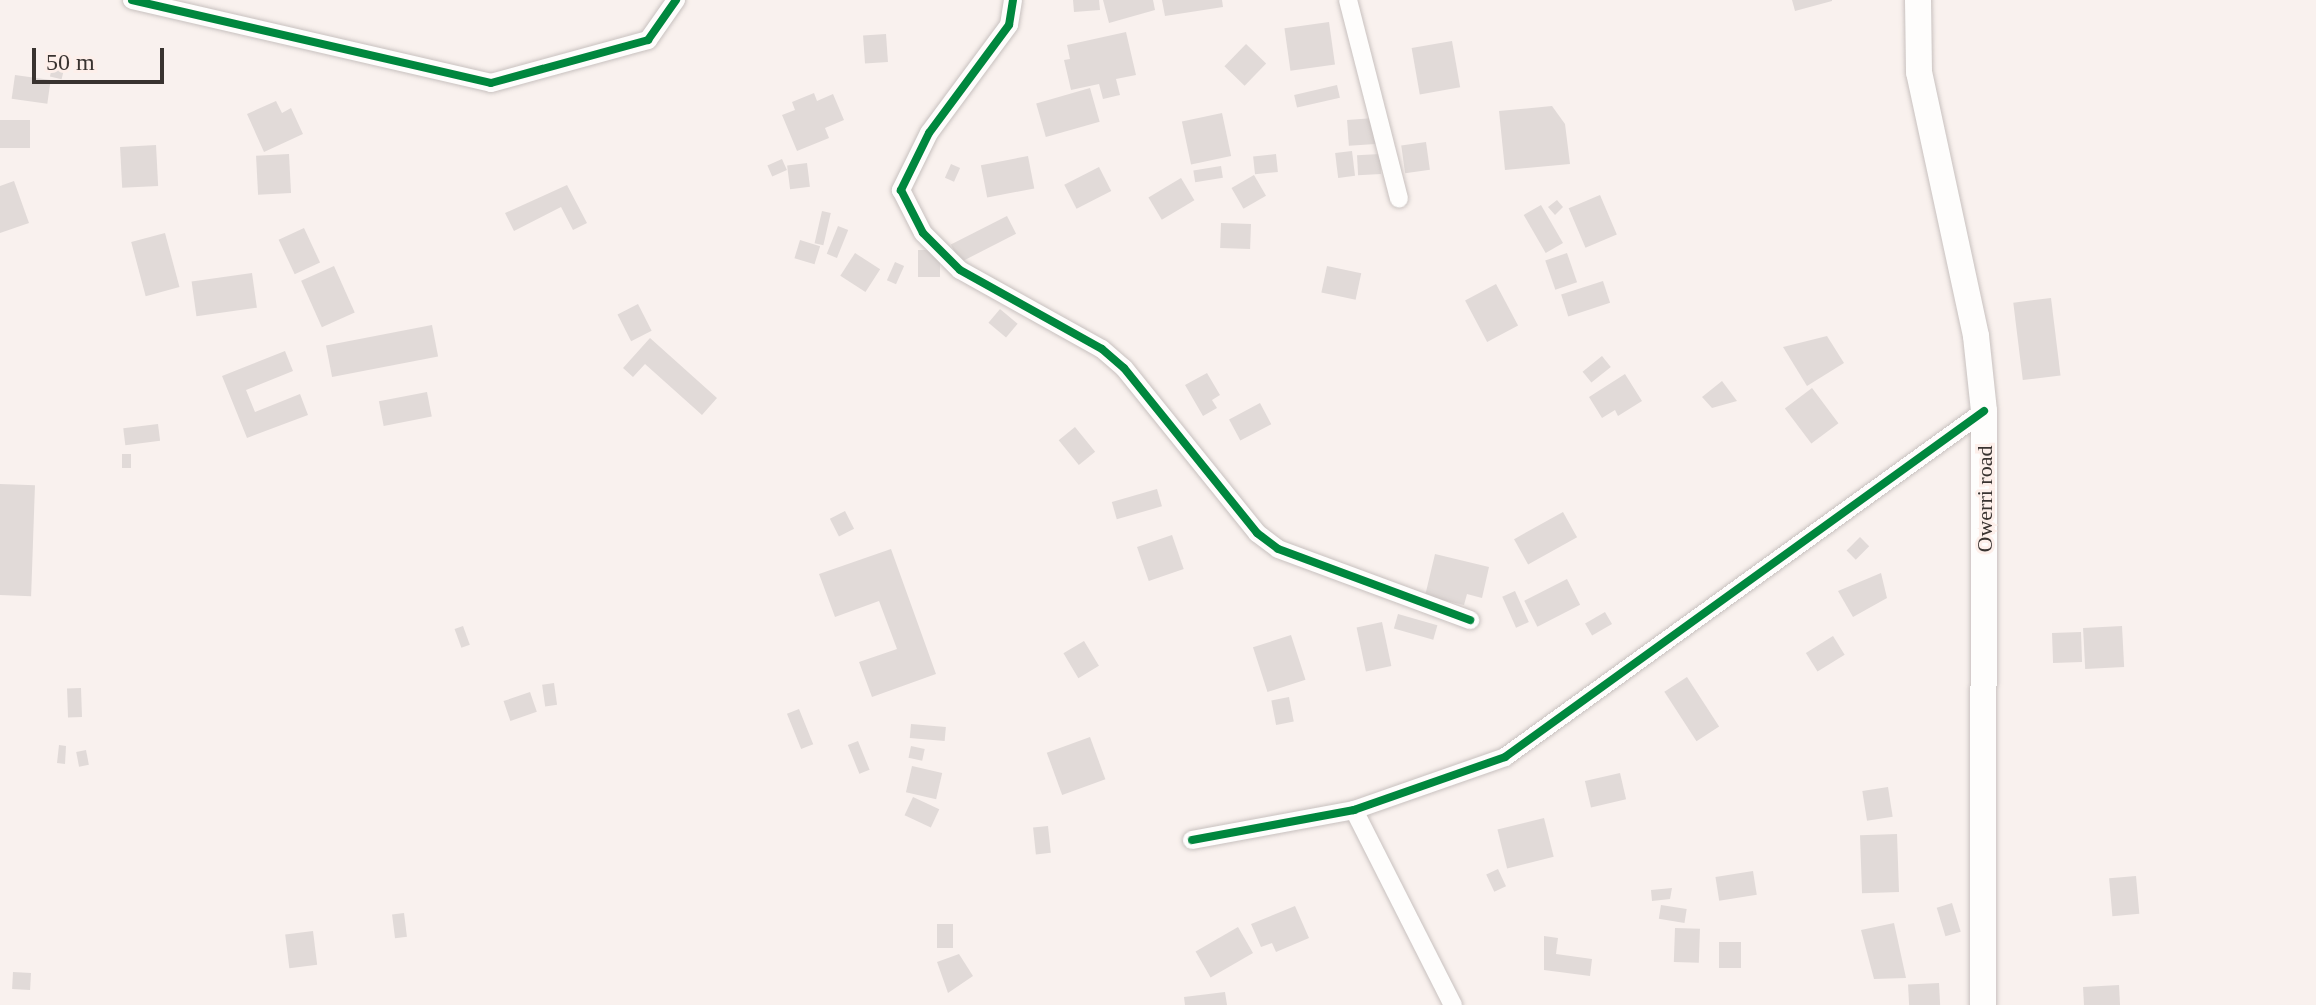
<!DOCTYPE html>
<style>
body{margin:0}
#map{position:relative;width:2316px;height:1005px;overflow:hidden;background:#f9f1ee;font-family:Georgia,serif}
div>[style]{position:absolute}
.building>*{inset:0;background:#e1dad8;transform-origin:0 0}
.roads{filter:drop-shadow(0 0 2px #c8c1bf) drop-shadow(0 0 2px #c8c1bf)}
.minor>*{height:18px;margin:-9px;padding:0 9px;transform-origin:9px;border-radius:9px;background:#fefdfc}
.secondary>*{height:26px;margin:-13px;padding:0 13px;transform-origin:13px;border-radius:13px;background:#fefdfc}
.cycleway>*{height:8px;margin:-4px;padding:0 4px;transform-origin:4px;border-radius:4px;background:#00873e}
span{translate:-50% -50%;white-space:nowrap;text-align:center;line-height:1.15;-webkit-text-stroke:6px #fdefea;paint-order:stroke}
.street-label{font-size:22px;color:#393330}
.scale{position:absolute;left:32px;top:48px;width:132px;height:36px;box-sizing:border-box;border:4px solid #393330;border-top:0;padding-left:10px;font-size:24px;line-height:28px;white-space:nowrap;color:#393330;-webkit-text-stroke:6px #fdefea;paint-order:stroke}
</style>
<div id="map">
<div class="building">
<i style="clip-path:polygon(1073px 0,1099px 0,1100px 10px,1074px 12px)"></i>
<i style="clip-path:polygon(1103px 0,1153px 0,1155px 10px,1109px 23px)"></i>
<i style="clip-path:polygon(1162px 0,1222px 0,1223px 7px,1165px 16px)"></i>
<i style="clip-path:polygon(1792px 0,1832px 0,1832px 1px,1795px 11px)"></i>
<i style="left:1329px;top:22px;width:43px;height:45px;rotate:82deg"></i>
<i style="clip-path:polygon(1126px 32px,1136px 75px,1116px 79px,1120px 95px,1103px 99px,1099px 84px,1071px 90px,1064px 60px,1070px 59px,1067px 45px)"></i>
<i style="left:886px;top:34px;width:28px;height:23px;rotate:86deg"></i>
<i style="left:1452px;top:41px;width:47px;height:41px;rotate:80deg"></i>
<i style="left:1246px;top:44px;width:28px;height:31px;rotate:44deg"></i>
<i style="left:55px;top:56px;width:12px;height:21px;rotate:14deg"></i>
<i style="left:15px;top:75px;width:36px;height:24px;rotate:8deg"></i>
<i style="left:1337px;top:85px;width:13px;height:44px;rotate:77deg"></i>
<i style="left:1090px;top:88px;width:35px;height:56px;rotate:74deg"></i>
<i style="clip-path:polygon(814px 93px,817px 101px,833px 94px,844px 120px,825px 128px,829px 138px,797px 151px,782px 115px,795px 110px,792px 102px)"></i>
<i style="clip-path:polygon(276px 101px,282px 113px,291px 108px,303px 134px,264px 152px,247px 114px)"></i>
<i style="clip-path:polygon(1552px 106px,1565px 124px,1570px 164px,1505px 170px,1499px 111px)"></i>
<i style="left:1222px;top:113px;width:44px;height:41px;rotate:78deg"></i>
<i style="left:1374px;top:118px;width:26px;height:27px;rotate:86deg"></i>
<i style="left:0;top:120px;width:30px;height:28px"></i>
<i style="left:1426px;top:142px;width:28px;height:25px;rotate:82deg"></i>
<i style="left:156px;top:145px;width:41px;height:36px;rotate:87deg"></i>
<i style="left:1352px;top:151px;width:25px;height:17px;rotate:83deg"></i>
<i style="left:289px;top:154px;width:39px;height:33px;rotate:87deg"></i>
<i style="left:1276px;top:154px;width:18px;height:23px;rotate:84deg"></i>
<i style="left:1380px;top:154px;width:20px;height:23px;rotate:87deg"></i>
<i style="left:1028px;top:156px;width:33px;height:48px;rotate:79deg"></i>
<i style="left:782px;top:159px;width:12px;height:16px;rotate:66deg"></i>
<i style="left:807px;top:163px;width:24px;height:20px;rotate:83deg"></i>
<i style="left:951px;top:164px;width:10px;height:15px;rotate:24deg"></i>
<i style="left:1221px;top:166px;width:12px;height:28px;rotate:81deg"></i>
<i style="left:1099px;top:167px;width:27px;height:39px;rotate:63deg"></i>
<i style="left:1254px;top:175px;width:24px;height:26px;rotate:60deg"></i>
<i style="left:1181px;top:178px;width:26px;height:38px;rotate:59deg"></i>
<i style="clip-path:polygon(14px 181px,29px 223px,0 233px,0 186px)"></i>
<i style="clip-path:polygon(567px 185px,587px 223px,573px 230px,561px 207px,514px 231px,505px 213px)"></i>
<i style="left:1600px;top:195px;width:43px;height:34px;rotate:67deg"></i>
<i style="clip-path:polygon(1557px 200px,1563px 207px,1555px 215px,1548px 207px)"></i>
<i style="left:1541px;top:205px;width:44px;height:20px;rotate:60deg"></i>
<i style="left:822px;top:211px;width:9px;height:33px;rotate:13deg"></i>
<i style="left:1007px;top:216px;width:20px;height:63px;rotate:63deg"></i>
<i style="left:1221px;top:223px;width:30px;height:25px;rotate:2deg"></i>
<i style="left:838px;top:226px;width:11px;height:30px;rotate:22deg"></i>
<i style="left:304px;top:228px;width:38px;height:28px;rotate:65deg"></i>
<i style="left:165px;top:233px;width:56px;height:35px;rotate:75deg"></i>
<i style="left:800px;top:240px;width:21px;height:19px;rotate:17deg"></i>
<i style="left:918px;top:250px;width:22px;height:27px"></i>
<i style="left:855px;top:253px;width:30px;height:27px;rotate:33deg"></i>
<i style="left:1567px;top:253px;width:31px;height:23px;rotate:71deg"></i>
<i style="left:895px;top:262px;width:10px;height:20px;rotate:24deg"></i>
<i style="left:334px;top:266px;width:51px;height:36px;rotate:66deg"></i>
<i style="left:1327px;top:266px;width:35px;height:27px;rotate:12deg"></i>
<i style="left:252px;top:273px;width:35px;height:61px;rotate:82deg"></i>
<i style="left:1603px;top:281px;width:23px;height:44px;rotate:72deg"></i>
<i style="left:1496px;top:284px;width:47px;height:35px;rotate:62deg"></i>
<i style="left:2051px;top:298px;width:78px;height:38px;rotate:83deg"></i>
<i style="left:638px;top:304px;width:30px;height:23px;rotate:63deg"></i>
<i style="left:1000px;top:309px;width:23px;height:18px;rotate:40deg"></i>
<i style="left:432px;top:325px;width:32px;height:108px;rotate:79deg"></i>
<i style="clip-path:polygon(1827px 336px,1844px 363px,1807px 386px,1783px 347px)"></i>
<i style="clip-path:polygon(650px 338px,717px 398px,702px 415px,645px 364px,633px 377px,623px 368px)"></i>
<i style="clip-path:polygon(285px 351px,293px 371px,246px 390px,255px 412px,300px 394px,308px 415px,247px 438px,222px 376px)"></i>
<i style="left:1602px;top:356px;width:14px;height:25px;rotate:51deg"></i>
<i style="clip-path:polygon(1207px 373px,1220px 395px,1212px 400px,1217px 408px,1203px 416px,1185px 385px)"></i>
<i style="clip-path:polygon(1625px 374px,1642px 401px,1618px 416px,1615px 410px,1602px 418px,1589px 397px)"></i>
<i style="clip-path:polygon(1722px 381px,1737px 401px,1712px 408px,1702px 397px)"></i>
<i style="left:1812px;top:388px;width:44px;height:34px;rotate:53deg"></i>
<i style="left:427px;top:392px;width:25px;height:49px;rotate:79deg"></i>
<i style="left:1260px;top:403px;width:24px;height:35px;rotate:62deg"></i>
<i style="left:158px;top:424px;width:17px;height:35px;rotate:83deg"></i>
<i style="left:1075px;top:427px;width:32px;height:21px;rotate:51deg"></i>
<i style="left:122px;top:454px;width:9px;height:14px"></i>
<i style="left:0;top:484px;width:35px;height:111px;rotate:2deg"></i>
<i style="left:1157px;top:489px;width:18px;height:47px;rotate:74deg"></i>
<i style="left:845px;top:511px;width:20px;height:17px;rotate:63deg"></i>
<i style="left:1563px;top:512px;width:29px;height:56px;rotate:61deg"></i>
<i style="left:1172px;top:535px;width:36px;height:37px;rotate:71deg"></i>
<i style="left:1860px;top:537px;width:13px;height:19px;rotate:45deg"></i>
<i style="clip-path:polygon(891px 549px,936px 674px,872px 697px,859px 662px,897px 649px,879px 601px,835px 617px,819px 574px)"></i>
<i style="clip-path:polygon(1435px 554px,1489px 567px,1482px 598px,1467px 594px,1464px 605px,1425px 596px)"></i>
<i style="clip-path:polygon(1881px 573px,1887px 598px,1853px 617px,1838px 591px)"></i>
<i style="left:1567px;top:579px;width:29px;height:48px;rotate:63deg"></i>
<i style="left:1515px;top:591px;width:34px;height:14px;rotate:66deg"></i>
<i style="left:1605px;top:612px;width:14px;height:23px;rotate:60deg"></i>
<i style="left:1398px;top:614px;width:41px;height:15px;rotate:16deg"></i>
<i style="left:1382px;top:622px;width:45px;height:26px;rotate:78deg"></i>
<i style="left:463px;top:626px;width:20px;height:9px;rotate:70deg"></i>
<i style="left:2122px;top:626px;width:41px;height:39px;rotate:87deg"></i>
<i style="left:2081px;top:632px;width:30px;height:29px;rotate:88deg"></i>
<i style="left:1291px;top:635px;width:47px;height:40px;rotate:72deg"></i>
<i style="left:1833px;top:636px;width:22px;height:32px;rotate:58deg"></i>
<i style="left:1084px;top:641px;width:29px;height:24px;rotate:59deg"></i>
<i style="left:1687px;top:677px;width:59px;height:27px;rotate:57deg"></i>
<i style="left:554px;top:683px;width:22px;height:12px;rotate:82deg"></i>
<i style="left:81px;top:688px;width:29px;height:14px;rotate:88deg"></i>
<i style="left:530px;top:692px;width:21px;height:28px;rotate:71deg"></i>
<i style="left:1289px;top:697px;width:25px;height:18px;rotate:79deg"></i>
<i style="left:799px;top:709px;width:38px;height:13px;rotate:68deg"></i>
<i style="left:911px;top:724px;width:35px;height:14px;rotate:5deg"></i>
<i style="left:1090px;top:737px;width:45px;height:46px;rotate:70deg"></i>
<i style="left:858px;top:741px;width:31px;height:11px;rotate:68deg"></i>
<i style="clip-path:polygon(59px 745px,66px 746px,65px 764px,57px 763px)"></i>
<i style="left:911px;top:746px;width:14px;height:12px;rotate:12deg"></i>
<i style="left:86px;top:750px;width:15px;height:10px;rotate:79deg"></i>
<i style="left:912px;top:766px;width:31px;height:27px;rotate:13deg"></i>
<i style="left:1620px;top:773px;width:27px;height:36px;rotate:77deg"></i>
<i style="left:1888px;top:787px;width:30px;height:26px;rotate:81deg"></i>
<i style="left:913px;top:797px;width:29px;height:20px;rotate:25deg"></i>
<i style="left:1544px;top:818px;width:40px;height:48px;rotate:76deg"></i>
<i style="left:1048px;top:826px;width:27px;height:15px;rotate:84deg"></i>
<i style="left:1897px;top:834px;width:58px;height:37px;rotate:88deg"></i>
<i style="left:1498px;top:869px;width:19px;height:13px;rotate:65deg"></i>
<i style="left:1753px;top:871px;width:24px;height:38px;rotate:81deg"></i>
<i style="left:2136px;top:876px;width:38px;height:27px;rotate:85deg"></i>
<i style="clip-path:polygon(1672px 888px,1670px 899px,1652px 901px,1651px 890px)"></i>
<i style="left:1952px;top:903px;width:30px;height:16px;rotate:73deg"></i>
<i style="left:1661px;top:905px;width:26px;height:14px;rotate:9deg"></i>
<i style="clip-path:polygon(1295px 906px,1309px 938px,1276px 952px,1272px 943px,1261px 947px,1251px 924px)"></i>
<i style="left:404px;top:913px;width:24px;height:12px;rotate:83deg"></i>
<i style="clip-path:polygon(1894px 923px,1906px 978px,1874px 979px,1861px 930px)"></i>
<i style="left:937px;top:924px;width:16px;height:24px"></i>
<i style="left:1238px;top:927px;width:30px;height:49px;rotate:60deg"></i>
<i style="left:1675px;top:928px;width:25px;height:34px;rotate:2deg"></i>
<i style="left:313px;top:931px;width:34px;height:28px;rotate:83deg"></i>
<i style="clip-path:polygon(1544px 936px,1558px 938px,1556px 954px,1592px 959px,1590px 976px,1544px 970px)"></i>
<i style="left:1719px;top:942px;width:22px;height:26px"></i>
<i style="clip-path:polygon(959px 954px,973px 976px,948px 993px,937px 962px)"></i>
<i style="left:13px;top:972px;width:18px;height:17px;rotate:3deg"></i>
<i style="left:1939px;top:983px;width:22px;height:31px;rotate:87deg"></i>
<i style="left:2119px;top:985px;width:20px;height:36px;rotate:87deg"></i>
<i style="clip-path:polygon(1225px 992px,1227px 1005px,1185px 1005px,1184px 997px)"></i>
</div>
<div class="roads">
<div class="minor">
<i style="left:132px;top:0;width:368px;rotate:13deg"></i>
<i style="left:491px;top:83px;width:163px;rotate:-15.3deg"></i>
<i style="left:648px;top:40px;width:49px;rotate:-55deg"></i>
<i style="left:1013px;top:0;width:25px;rotate:99deg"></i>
<i style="left:1009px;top:25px;width:134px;rotate:126.5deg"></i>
<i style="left:929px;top:133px;width:64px;rotate:116.2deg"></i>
<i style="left:901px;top:190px;width:48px;rotate:62.9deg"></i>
<i style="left:923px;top:233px;width:52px;rotate:45deg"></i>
<i style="left:960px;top:270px;width:162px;rotate:29.1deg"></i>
<i style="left:1102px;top:349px;width:29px;rotate:41deg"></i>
<i style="left:1124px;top:368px;width:212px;rotate:51.1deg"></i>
<i style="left:1257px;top:533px;width:26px;rotate:37deg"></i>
<i style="left:1278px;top:549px;width:205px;rotate:20.3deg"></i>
<i style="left:1348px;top:0;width:205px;rotate:75.6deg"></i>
<i style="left:1354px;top:810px;width:219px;rotate:63.1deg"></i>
<i style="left:1192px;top:840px;width:165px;rotate:-10.5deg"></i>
<i style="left:1354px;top:810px;width:160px;rotate:-19.3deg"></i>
<i style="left:1505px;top:757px;width:591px;rotate:-35.84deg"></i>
</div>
<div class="secondary">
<i style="left:1918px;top:0;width:72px;rotate:89.2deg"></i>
<i style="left:1919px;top:72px;width:270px;rotate:77.8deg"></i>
<i style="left:1976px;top:336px;width:75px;rotate:83.9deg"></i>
<i style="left:1984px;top:411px;width:594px;rotate:90.1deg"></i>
</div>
</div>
<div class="cycleway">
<i style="left:132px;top:0;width:368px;rotate:13deg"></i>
<i style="left:491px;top:83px;width:163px;rotate:-15.3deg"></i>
<i style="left:648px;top:40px;width:49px;rotate:-55deg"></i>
<i style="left:1013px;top:0;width:25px;rotate:99deg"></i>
<i style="left:1009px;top:25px;width:134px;rotate:126.5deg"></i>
<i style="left:929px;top:133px;width:64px;rotate:116.2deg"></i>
<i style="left:901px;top:190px;width:48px;rotate:62.9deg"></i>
<i style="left:923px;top:233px;width:52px;rotate:45deg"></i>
<i style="left:960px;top:270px;width:162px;rotate:29.1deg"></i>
<i style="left:1102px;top:349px;width:29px;rotate:41deg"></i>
<i style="left:1124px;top:368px;width:212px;rotate:51.1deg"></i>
<i style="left:1257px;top:533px;width:26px;rotate:37deg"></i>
<i style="left:1278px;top:549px;width:205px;rotate:20.3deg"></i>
<i style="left:1192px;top:840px;width:165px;rotate:-10.5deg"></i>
<i style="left:1354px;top:810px;width:160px;rotate:-19.3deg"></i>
<i style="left:1505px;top:757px;width:591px;rotate:-35.84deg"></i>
</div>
<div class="street-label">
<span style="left:1985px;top:499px;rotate:-90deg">Owerri road</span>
</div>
<div class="scale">50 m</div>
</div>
